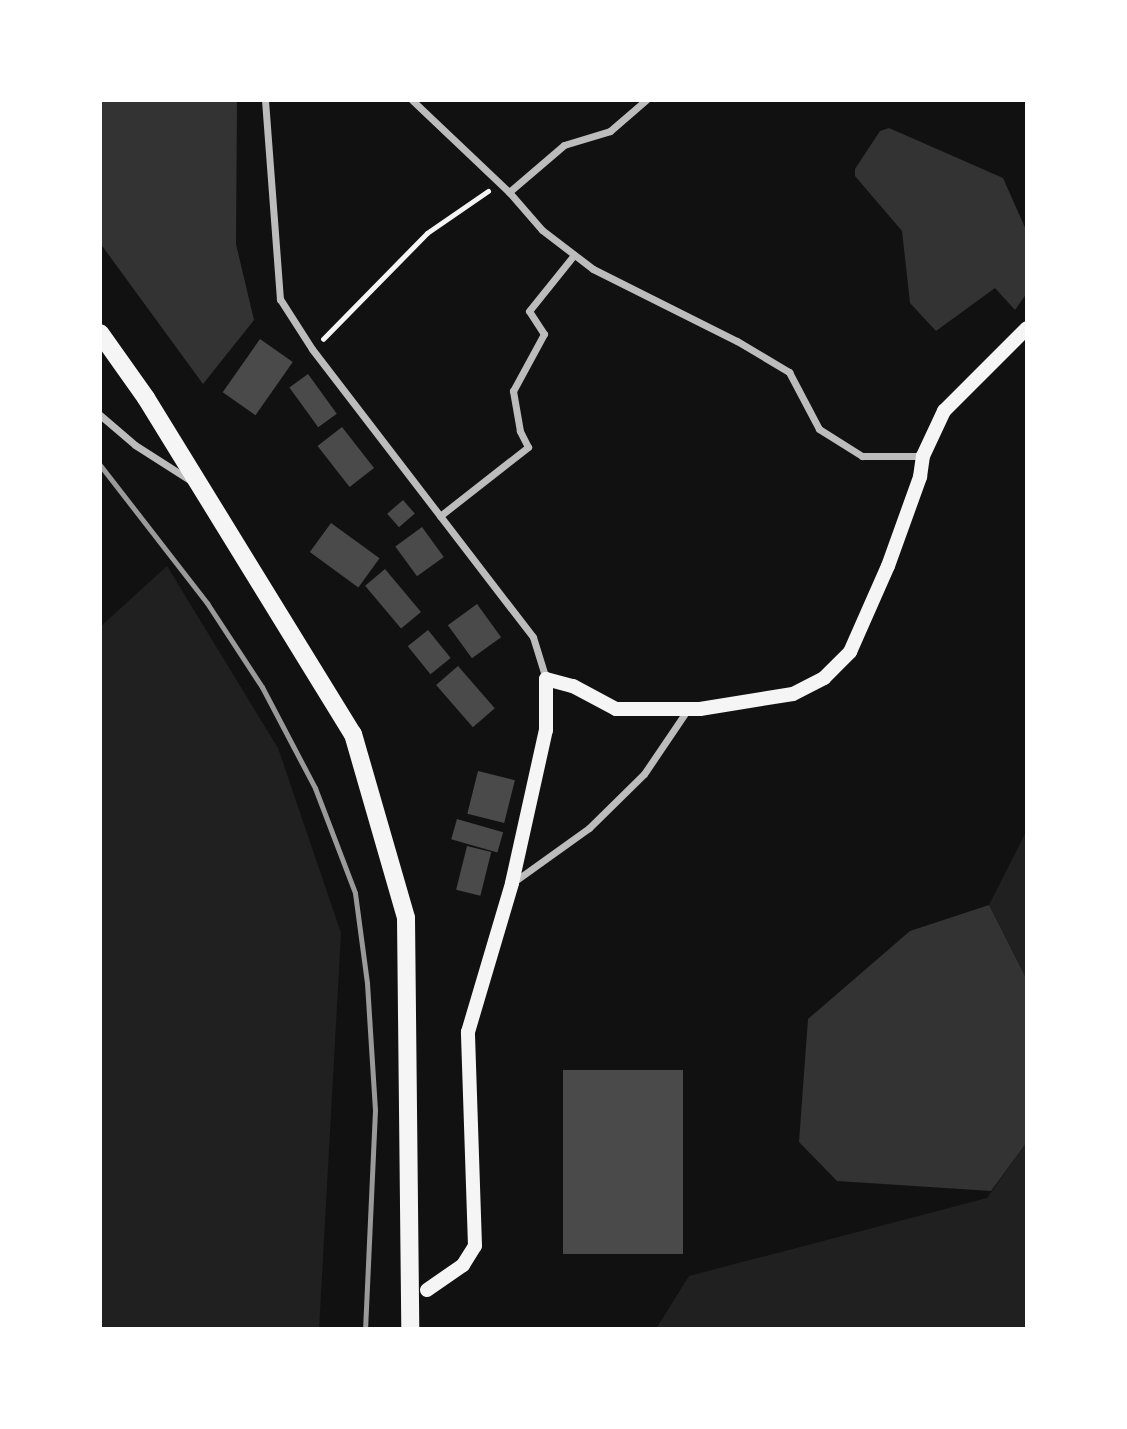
<!DOCTYPE html>
<style>
body{margin:0}
#map{position:relative;width:1127px;height:1429px;overflow:hidden;background:#111;font-family:"Sofia Sans Condensed",sans-serif}
div>[style]{position:absolute}
.green>*{inset:0;background:#202020}
.water>*{inset:0;background:#333}
.building>*{inset:0;background:#4a4a4a;transform-origin:0 0}
.path>*{height:4.5px;margin:-2.25px;padding:0 2.25px;transform-origin:2.25px;border-radius:2.25px;background:#f5f5f5}
.minor>*{height:7px;margin:-3.5px;padding:0 3.5px;transform-origin:3.5px;border-radius:3.5px;background:#bcbcbc}
.secondary>*{height:14px;margin:-7px;padding:0 7px;transform-origin:7px;border-radius:7px;background:#f5f5f5}
.primary>*{height:18px;margin:-9px;padding:0 9px;transform-origin:9px;border-radius:9px;background:#f5f5f5}
.rail>*{height:5px;margin:-2.5px;padding:0 2.5px;transform-origin:2.5px;border-radius:2.5px;background:#9a9a9a}
span{translate:-50% -50%;white-space:nowrap;text-align:center;line-height:1.15;-webkit-text-stroke:5px #fff;paint-order:stroke}
.frame{position:absolute;inset:0;border:102px solid #fff;pointer-events:none}
</style>
<div id="map">
<div class="green">
<i style="clip-path:polygon(167px 566px,278px 748px,341px 933px,319px 1329px,100px 1329px,100px 627px)"></i>
<i style="clip-path:polygon(1027px 830px,1027px 980px,989px 905px)"></i>
<i style="clip-path:polygon(1027px 1142px,1027px 1329px,656px 1329px,689px 1276px,987px 1198px)"></i>
</div>
<div class="water">
<i style="clip-path:polygon(100px 100px,237px 100px,236px 244px,254px 320px,203px 384px,100px 243px)"></i>
<i style="clip-path:polygon(889px 128px,1003px 178px,1027px 232px,1027px 293px,1015px 310px,995px 288px,936px 331px,910px 303px,902px 231px,855px 176px,855px 169px,880px 131px)"></i>
<i style="clip-path:polygon(989px 905px,1027px 980px,1027px 1142px,991px 1191px,837px 1181px,799px 1142px,808px 1019px,910px 931px)"></i>
</div>
<div class="building">
<i style="left:260px;top:339px;width:40px;height:65px;rotate:35deg"></i>
<i style="left:308px;top:374px;width:49px;height:23px;rotate:54deg"></i>
<i style="left:342px;top:427px;width:52px;height:31px;rotate:52deg"></i>
<i style="left:403px;top:500px;width:18px;height:21px;rotate:49deg"></i>
<i style="left:331px;top:523px;width:60px;height:36px;rotate:36deg"></i>
<i style="left:422px;top:527px;width:37px;height:33px;rotate:54deg"></i>
<i style="left:385px;top:569px;width:56px;height:26px;rotate:50deg"></i>
<i style="left:477px;top:604px;width:41px;height:36px;rotate:54deg"></i>
<i style="left:428px;top:630px;width:36px;height:26px;rotate:51deg"></i>
<i style="left:458px;top:666px;width:56px;height:29px;rotate:49deg"></i>
<i style="left:478px;top:771px;width:38px;height:44px;rotate:14deg"></i>
<i style="left:457px;top:819px;width:48px;height:21px;rotate:16deg"></i>
<i style="left:467px;top:846px;width:25px;height:45px;rotate:14deg"></i>
<i style="left:563px;top:1070px;width:120px;height:184px"></i>
</div>
<div class="path">
<i style="left:323px;top:339px;width:148px;rotate:-45.5deg"></i>
<i style="left:427px;top:233px;width:74px;rotate:-34.5deg"></i>
</div>
<div class="minor">
<i style="left:265px;top:100px;width:200px;rotate:85.7deg"></i>
<i style="left:280px;top:299px;width:59px;rotate:57.4deg"></i>
<i style="left:312px;top:349px;width:363px;rotate:52.5deg"></i>
<i style="left:533px;top:637px;width:44px;rotate:72.8deg"></i>
<i style="left:412px;top:100px;width:134px;rotate:43.5deg"></i>
<i style="left:509px;top:192px;width:50px;rotate:49deg"></i>
<i style="left:542px;top:230px;width:64px;rotate:37.4deg"></i>
<i style="left:593px;top:269px;width:161px;rotate:26.6deg"></i>
<i style="left:737px;top:341px;width:61px;rotate:30.8deg"></i>
<i style="left:789px;top:372px;width:64px;rotate:62.2deg"></i>
<i style="left:819px;top:429px;width:51px;rotate:32.1deg"></i>
<i style="left:862px;top:456px;width:61px"></i>
<i style="left:509px;top:192px;width:72px;rotate:-40.5deg"></i>
<i style="left:564px;top:145px;width:48px;rotate:-16.9deg"></i>
<i style="left:610px;top:131px;width:48px;rotate:-40.7deg"></i>
<i style="left:100px;top:415px;width:46px;rotate:40.6deg"></i>
<i style="left:135px;top:445px;width:65px;rotate:32.5deg"></i>
<i style="left:440px;top:516px;width:112px;rotate:-38.1deg"></i>
<i style="left:528px;top:447px;width:18px;rotate:-117deg"></i>
<i style="left:520px;top:431px;width:41px;rotate:-99.9deg"></i>
<i style="left:513px;top:391px;width:65px;rotate:-61.5deg"></i>
<i style="left:544px;top:334px;width:27px;rotate:-123deg"></i>
<i style="left:529px;top:311px;width:72px;rotate:-51.2deg"></i>
<i style="left:515px;top:881px;width:91px;rotate:-35.6deg"></i>
<i style="left:589px;top:828px;width:77px;rotate:-44.5deg"></i>
<i style="left:644px;top:774px;width:78px;rotate:-55.9deg"></i>
</div>
<div class="secondary">
<i style="left:427px;top:1290px;width:44px;rotate:-34.8deg"></i>
<i style="left:463px;top:1265px;width:22px;rotate:-58deg"></i>
<i style="left:475px;top:1246px;width:214px;rotate:-91.9deg"></i>
<i style="left:468px;top:1032px;width:155px;rotate:-73.5deg"></i>
<i style="left:512px;top:883px;width:157px;rotate:-77.5deg"></i>
<i style="left:546px;top:730px;width:51px;rotate:-90deg"></i>
<i style="left:546px;top:679px;width:28px;rotate:15deg"></i>
<i style="left:573px;top:686px;width:49px;rotate:28.1deg"></i>
<i style="left:616px;top:709px;width:84px"></i>
<i style="left:700px;top:709px;width:94px;rotate:-9.2deg"></i>
<i style="left:793px;top:694px;width:35px;rotate:-27deg"></i>
<i style="left:824px;top:678px;width:37px;rotate:-45deg"></i>
<i style="left:850px;top:652px;width:94px;rotate:-66.2deg"></i>
<i style="left:888px;top:566px;width:95px;rotate:-70.2deg"></i>
<i style="left:920px;top:477px;width:21px;rotate:-82deg"></i>
<i style="left:923px;top:456px;width:50px;rotate:-65deg"></i>
<i style="left:944px;top:411px;width:117px;rotate:-45deg"></i>
</div>
<div class="primary">
<i style="left:100px;top:333px;width:80px;rotate:54.7deg"></i>
<i style="left:146px;top:398px;width:395px;rotate:58.4deg"></i>
<i style="left:353px;top:734px;width:191px;rotate:73.9deg"></i>
<i style="left:406px;top:918px;width:411px;rotate:89.4deg"></i>
</div>
<div class="rail">
<i style="left:100px;top:465px;width:175px;rotate:52.2deg"></i>
<i style="left:207px;top:603px;width:100px;rotate:56.8deg"></i>
<i style="left:262px;top:687px;width:114px;rotate:62.3deg"></i>
<i style="left:315px;top:788px;width:112px;rotate:69.1deg"></i>
<i style="left:355px;top:893px;width:91px;rotate:82.4deg"></i>
<i style="left:367px;top:983px;width:127px;rotate:86.4deg"></i>
<i style="left:375px;top:1110px;width:219px;rotate:92.6deg"></i>
</div>
<div class="frame"></div>
</div>
